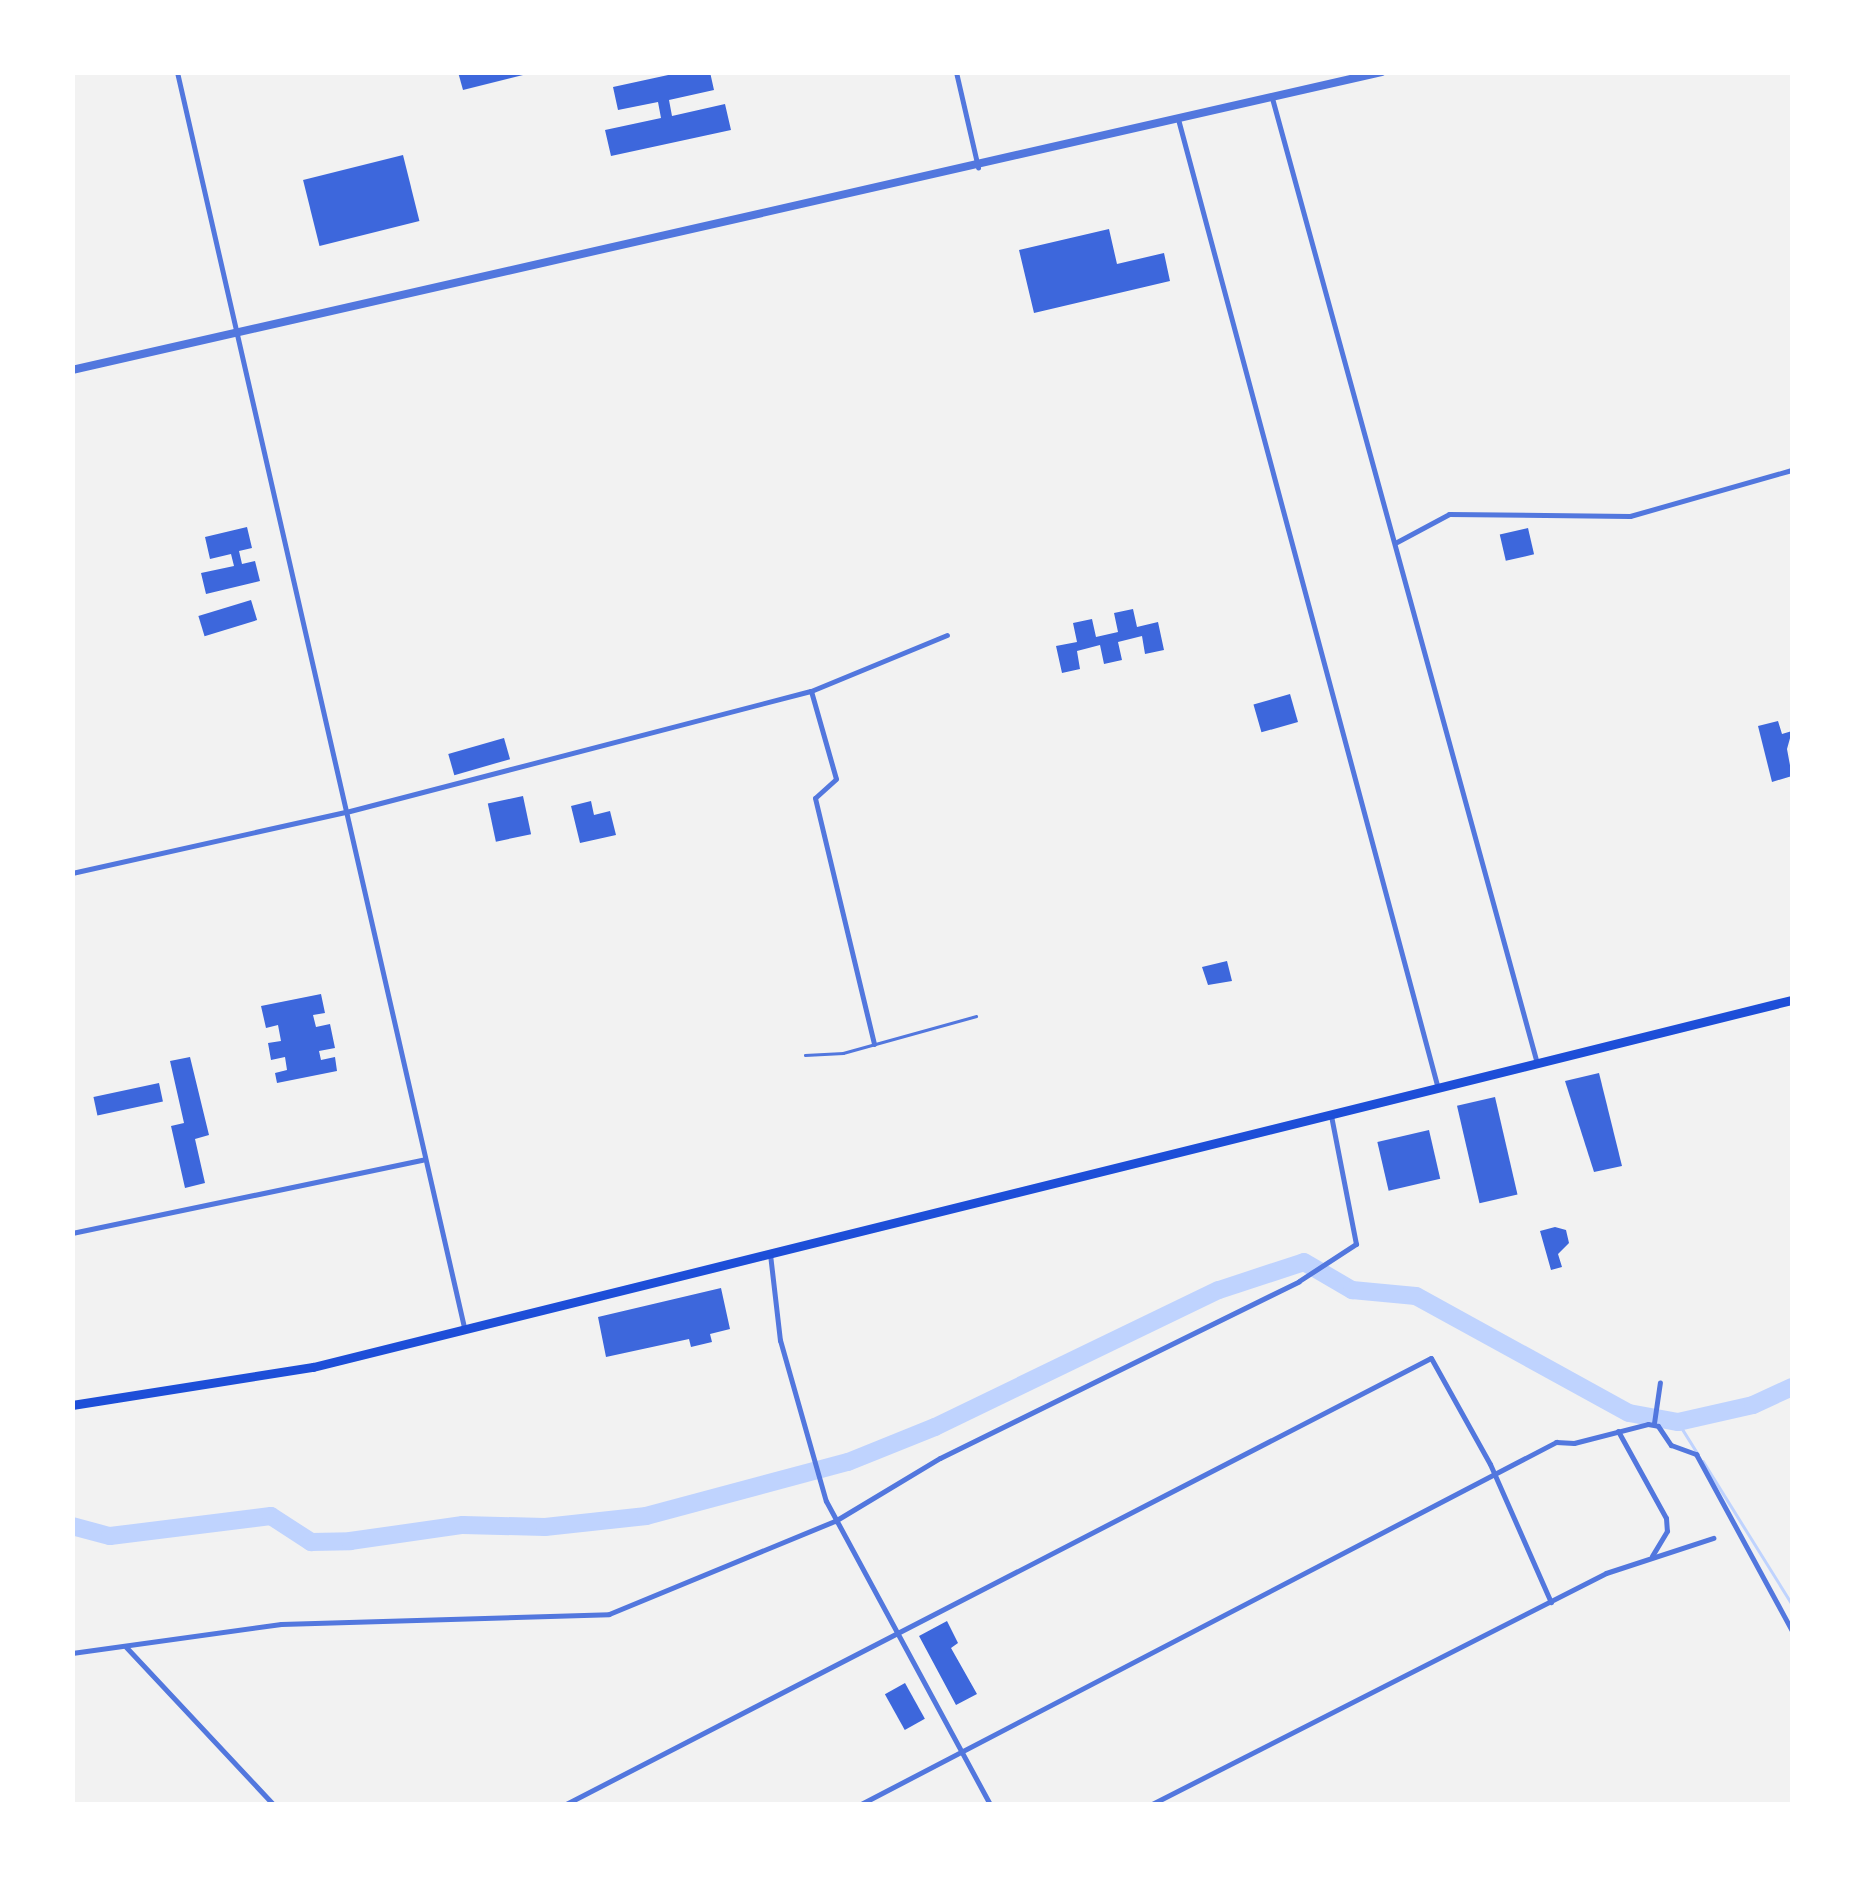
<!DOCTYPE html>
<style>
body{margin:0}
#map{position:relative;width:1865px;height:1877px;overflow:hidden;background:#f2f2f2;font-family:"Fira Sans",sans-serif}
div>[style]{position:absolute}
.stream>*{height:2.5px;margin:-1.25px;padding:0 1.25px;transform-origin:1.25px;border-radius:1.25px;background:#bfd3fe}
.river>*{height:18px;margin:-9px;padding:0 9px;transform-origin:9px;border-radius:9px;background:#bfd3fe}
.building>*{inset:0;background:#3d67dc;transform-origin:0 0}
.service>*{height:2.5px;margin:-1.25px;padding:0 1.25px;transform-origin:1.25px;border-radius:1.25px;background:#5277de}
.minor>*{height:5px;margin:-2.5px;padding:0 2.5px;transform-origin:2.5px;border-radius:2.5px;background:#5277de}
.tertiary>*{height:8px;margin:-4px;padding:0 4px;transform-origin:4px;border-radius:4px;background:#5277de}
.primary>*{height:9px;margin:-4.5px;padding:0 4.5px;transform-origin:4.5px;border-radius:4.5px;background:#1d4ed8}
span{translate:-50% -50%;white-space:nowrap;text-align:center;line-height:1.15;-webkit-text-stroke:8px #fff;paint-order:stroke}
.frame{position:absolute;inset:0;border:75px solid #fff;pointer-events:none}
</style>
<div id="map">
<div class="stream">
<i style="left:1678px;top:1422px;width:38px;rotate:58deg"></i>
<i style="left:1703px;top:1461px;width:168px;rotate:58.1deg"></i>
</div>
<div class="river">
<i style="left:72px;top:1526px;width:39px;rotate:15deg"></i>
<i style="left:110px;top:1536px;width:162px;rotate:-7.1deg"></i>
<i style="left:271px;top:1516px;width:48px;rotate:33deg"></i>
<i style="left:311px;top:1542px;width:39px;rotate:-1deg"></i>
<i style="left:350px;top:1541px;width:114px;rotate:-8.1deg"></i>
<i style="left:463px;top:1525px;width:82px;rotate:1.4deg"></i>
<i style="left:545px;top:1527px;width:102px;rotate:-6.2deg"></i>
<i style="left:646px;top:1516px;width:209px;rotate:-15deg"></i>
<i style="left:848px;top:1462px;width:94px;rotate:-21.9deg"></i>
<i style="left:935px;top:1427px;width:315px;rotate:-25.8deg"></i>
<i style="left:1219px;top:1290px;width:89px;rotate:-18.2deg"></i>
<i style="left:1304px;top:1262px;width:56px;rotate:30.3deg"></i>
<i style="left:1352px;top:1290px;width:64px;rotate:5.4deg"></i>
<i style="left:1416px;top:1296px;width:243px;rotate:28.8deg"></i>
<i style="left:1629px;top:1413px;width:50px;rotate:10.4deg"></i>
<i style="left:1678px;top:1422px;width:77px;rotate:-12.8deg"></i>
<i style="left:1753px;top:1405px;width:43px;rotate:-24.8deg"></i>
</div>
<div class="building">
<i style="clip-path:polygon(458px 72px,527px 72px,527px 74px,463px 90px)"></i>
<i style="clip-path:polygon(682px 72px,710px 72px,714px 90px,669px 100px,672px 116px,725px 104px,731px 130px,611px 156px,605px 130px,661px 118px,658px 102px,618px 110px,613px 87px)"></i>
<i style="left:403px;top:155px;width:68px;height:103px;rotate:76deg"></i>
<i style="clip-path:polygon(1109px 229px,1117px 264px,1164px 253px,1170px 281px,1034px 313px,1019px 250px)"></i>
<i style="clip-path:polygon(247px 527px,252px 548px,239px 551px,242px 564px,255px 561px,260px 581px,206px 594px,201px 573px,234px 566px,231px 554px,210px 559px,205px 537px)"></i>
<i style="left:1528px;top:528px;width:27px;height:29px;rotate:77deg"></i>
<i style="left:251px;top:600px;width:21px;height:55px;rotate:73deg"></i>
<i style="clip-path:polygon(1133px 609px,1137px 627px,1158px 622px,1164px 650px,1145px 654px,1142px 636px,1118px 642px,1122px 660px,1104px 664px,1100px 645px,1077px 651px,1080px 669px,1062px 673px,1056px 646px,1077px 642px,1073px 623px,1092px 619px,1096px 637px,1118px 632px,1114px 613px)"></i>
<i style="left:1290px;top:694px;width:29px;height:38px;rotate:74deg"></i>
<i style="clip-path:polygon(1778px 721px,1782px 734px,1792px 731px,1787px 749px,1792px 776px,1772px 782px,1758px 726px)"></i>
<i style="left:504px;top:738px;width:22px;height:58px;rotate:74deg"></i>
<i style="left:523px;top:796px;width:39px;height:36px;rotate:78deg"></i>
<i style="clip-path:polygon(591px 801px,594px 815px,610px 811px,616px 835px,580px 843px,571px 806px)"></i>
<i style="clip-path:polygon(1227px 961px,1232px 981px,1208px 985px,1202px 967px)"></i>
<i style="clip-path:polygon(321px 994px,325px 1013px,313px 1015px,316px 1027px,330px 1024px,335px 1048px,319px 1051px,321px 1060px,335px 1057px,337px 1071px,277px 1083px,275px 1073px,287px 1070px,285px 1057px,271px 1060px,268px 1043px,281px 1041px,278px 1025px,266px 1028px,261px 1006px)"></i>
<i style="clip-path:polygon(190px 1057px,209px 1135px,195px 1139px,205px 1183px,185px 1188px,171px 1126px,184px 1123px,170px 1061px)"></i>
<i style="clip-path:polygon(1599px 1073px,1622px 1166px,1594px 1172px,1565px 1081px)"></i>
<i style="left:159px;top:1083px;width:19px;height:67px;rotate:78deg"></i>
<i style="left:1495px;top:1097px;width:100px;height:39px;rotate:77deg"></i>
<i style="left:1429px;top:1130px;width:50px;height:53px;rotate:77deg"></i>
<i style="clip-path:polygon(1555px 1227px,1566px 1230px,1569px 1243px,1558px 1254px,1562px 1267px,1551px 1270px,1540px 1231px)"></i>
<i style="clip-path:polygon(721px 1288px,730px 1329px,710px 1334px,712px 1342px,691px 1347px,689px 1339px,606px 1357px,598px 1317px)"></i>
<i style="clip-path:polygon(947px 1621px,958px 1643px,951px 1648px,977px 1694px,956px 1705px,919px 1636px)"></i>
<i style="left:905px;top:1683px;width:41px;height:23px;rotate:61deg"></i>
</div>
<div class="service">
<i style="left:805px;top:1055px;width:38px;rotate:-3deg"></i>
<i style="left:843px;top:1053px;width:138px;rotate:-15.5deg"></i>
</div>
<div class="minor">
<i style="left:177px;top:72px;width:1287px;rotate:77.12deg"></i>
<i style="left:956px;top:72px;width:98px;rotate:77deg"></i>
<i style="left:1272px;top:98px;width:998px;rotate:74.65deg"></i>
<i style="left:1178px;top:119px;width:1000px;rotate:74.99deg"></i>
<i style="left:1395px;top:543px;width:61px;rotate:-28.2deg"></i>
<i style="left:1449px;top:514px;width:181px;rotate:0.6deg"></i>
<i style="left:1630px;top:516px;width:168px;rotate:-15.9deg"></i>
<i style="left:811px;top:691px;width:91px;rotate:74.1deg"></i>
<i style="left:836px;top:779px;width:28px;rotate:138deg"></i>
<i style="left:815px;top:798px;width:253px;rotate:76.5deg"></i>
<i style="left:72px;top:873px;width:281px;rotate:-12.6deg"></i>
<i style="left:346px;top:812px;width:480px;rotate:-14.6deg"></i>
<i style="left:811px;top:691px;width:147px;rotate:-22.4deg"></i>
<i style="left:72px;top:1233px;width:358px;rotate:-11.8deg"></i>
<i style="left:770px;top:1254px;width:87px;rotate:83.4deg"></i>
<i style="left:780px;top:1340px;width:167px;rotate:74.1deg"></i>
<i style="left:826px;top:1501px;width:345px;rotate:61.6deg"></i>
<i style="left:1654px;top:1423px;width:41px;rotate:-81.7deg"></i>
<i style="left:1618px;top:1431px;width:99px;rotate:61.1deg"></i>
<i style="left:1666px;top:1518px;width:13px;rotate:86deg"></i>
<i style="left:1667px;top:1531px;width:29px;rotate:121deg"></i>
<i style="left:126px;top:1647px;width:215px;rotate:46.9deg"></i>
<i style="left:72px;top:1653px;width:211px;rotate:-7.9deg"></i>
<i style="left:281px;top:1624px;width:328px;rotate:-1.7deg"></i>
<i style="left:609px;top:1614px;width:244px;rotate:-22.4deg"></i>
<i style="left:835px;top:1521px;width:122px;rotate:-31deg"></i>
<i style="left:940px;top:1458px;width:400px;rotate:-26.2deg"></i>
<i style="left:1299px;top:1281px;width:68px;rotate:-33deg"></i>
<i style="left:1356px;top:1244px;width:131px;rotate:-101deg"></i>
<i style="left:566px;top:1804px;width:973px;rotate:-27.28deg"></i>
<i style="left:1431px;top:1358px;width:121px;rotate:60.9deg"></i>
<i style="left:1490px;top:1464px;width:151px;rotate:66.2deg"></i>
<i style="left:861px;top:1804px;width:784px;rotate:-27.51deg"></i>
<i style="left:1556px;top:1442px;width:18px;rotate:3deg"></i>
<i style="left:1574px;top:1443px;width:76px;rotate:-14.4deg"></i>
<i style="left:1648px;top:1424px;width:10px;rotate:11deg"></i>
<i style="left:1658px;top:1426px;width:23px;rotate:56deg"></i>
<i style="left:1671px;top:1445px;width:27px;rotate:20deg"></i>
<i style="left:1696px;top:1454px;width:201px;rotate:61.5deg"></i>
<i style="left:1152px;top:1804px;width:509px;rotate:-26.97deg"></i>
<i style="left:1606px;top:1573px;width:113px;rotate:-18.1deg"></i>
</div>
<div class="tertiary">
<i style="left:72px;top:370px;width:1343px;rotate:-12.82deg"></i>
</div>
<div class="primary">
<i style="left:72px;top:1405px;width:244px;rotate:-9deg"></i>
<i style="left:313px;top:1367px;width:1524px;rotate:-13.94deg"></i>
</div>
<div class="frame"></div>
</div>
